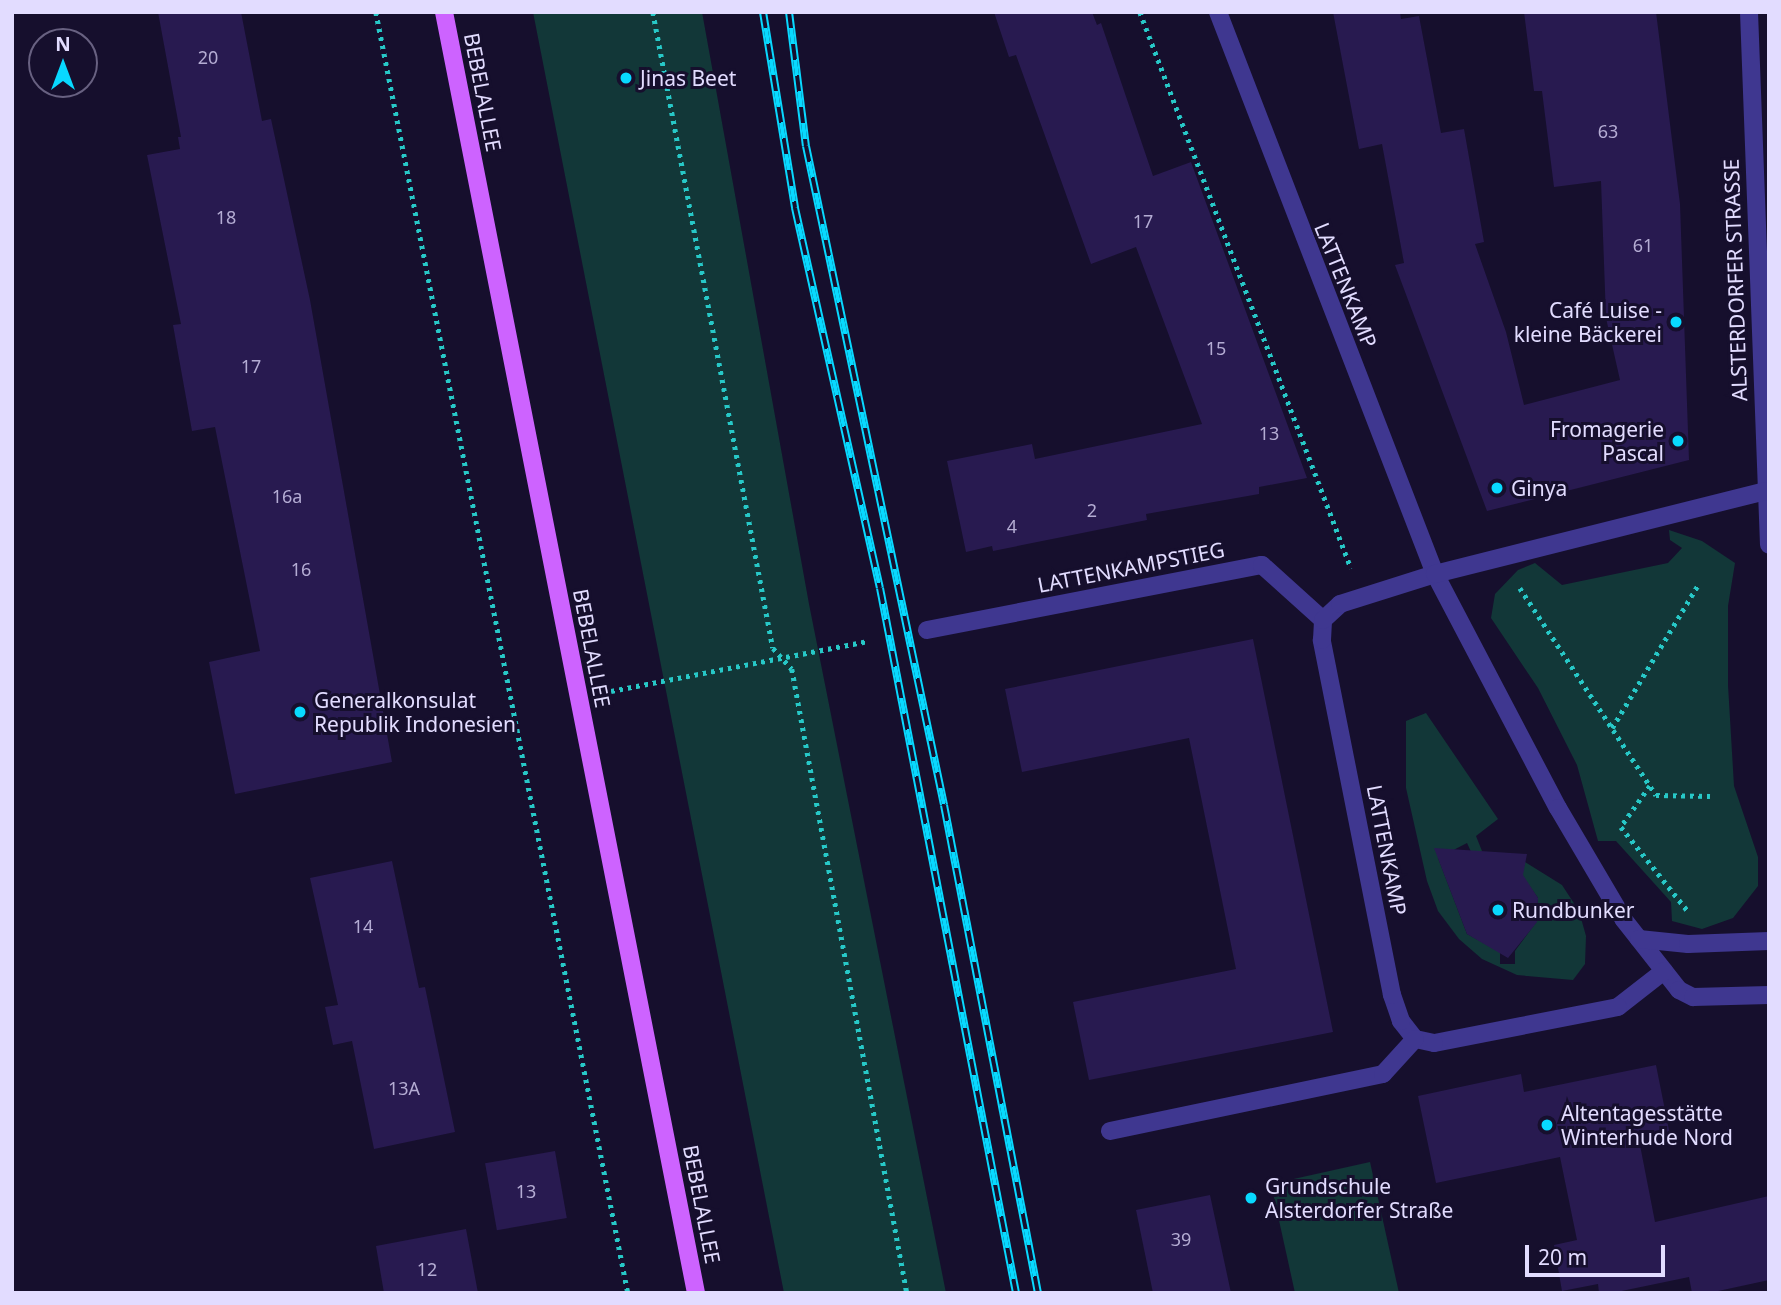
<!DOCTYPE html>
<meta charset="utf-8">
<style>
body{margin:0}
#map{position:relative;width:1781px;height:1305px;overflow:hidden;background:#160f2d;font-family:"Noto Sans",sans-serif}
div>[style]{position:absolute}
.green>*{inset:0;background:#123738}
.building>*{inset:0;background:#281a50;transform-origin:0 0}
.path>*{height:4.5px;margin-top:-2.25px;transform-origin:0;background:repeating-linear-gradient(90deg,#27c8c7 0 3.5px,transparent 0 8.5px)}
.minor>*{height:18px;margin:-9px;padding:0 9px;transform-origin:9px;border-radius:9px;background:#3f3790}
.major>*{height:18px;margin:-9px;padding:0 9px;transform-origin:9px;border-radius:9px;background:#cd63ff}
.rail>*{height:8px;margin-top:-4px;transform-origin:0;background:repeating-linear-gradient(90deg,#160f2d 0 16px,#08d9ff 0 32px);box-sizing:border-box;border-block:2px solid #08d9ff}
.dots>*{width:19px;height:19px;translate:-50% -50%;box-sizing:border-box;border:4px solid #160f2d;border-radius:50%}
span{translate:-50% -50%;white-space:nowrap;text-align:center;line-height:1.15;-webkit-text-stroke:6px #160f2d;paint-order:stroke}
.number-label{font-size:18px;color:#b4acd3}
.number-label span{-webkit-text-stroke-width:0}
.poi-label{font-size:21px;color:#e2dcff}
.left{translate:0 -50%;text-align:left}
.right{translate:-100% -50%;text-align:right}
.street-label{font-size:21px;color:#e2dcff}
.frame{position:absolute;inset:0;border:14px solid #e2dcff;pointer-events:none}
.north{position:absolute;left:28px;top:28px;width:70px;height:70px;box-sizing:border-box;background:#160f2d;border:2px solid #686181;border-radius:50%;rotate:0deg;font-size:19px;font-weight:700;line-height:28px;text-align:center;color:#e2dcff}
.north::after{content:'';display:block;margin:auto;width:24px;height:32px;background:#08d9ff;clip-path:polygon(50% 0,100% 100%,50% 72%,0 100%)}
.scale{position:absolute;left:1525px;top:1245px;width:140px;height:32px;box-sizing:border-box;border:4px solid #e2dcff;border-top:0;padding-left:9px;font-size:21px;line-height:24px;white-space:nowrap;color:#e2dcff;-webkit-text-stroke:5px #160f2d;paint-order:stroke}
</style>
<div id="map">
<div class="green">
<i style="clip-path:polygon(533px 12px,702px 12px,809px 604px,946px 1293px,784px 1293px)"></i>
<i style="clip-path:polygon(1669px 530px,1702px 541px,1735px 563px,1728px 606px,1728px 685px,1734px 786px,1758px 857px,1758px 886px,1733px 918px,1702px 929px,1672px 921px,1671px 902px,1616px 841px,1598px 841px,1577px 765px,1538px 688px,1491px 618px,1495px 594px,1518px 570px,1535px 563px,1562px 585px,1668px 563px,1682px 548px,1670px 540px)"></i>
<i style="clip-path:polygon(1426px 713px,1498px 819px,1476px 836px,1482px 851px,1473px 856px,1467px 843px,1438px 858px,1467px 934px,1500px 952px,1500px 964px,1515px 964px,1515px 951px,1537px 921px,1538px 898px,1522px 875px,1525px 862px,1562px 885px,1579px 911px,1586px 936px,1585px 964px,1573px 980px,1517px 975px,1482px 959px,1459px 939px,1438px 911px,1427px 881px,1406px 788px,1406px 721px)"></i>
<i style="clip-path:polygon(1370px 1162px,1399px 1293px,1295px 1293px,1271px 1184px)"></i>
</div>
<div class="building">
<i style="clip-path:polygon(158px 12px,241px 12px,262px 121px,271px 119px,310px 300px,392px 762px,235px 794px,209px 662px,260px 651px,215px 427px,192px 431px,173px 325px,181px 324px,147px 155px,180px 149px,178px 137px,181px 137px)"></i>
<i style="clip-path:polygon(994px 12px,1092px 12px,1097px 25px,1101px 23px,1153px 176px,1191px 162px,1307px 478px,1259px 487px,1259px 494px,1146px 514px,1147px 520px,993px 551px,992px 546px,966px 552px,947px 461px,1032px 444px,1035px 459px,1202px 424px,1136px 247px,1091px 264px,1016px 55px,1009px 57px)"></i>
<i style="clip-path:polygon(1333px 12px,1400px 12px,1401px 19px,1419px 16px,1441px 133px,1464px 129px,1484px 242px,1475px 244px,1506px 332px,1524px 405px,1620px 380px,1606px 318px,1601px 181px,1554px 187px,1542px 91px,1534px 91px,1524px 12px,1656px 12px,1680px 204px,1689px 460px,1487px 511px,1395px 265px,1404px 263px,1382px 144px,1359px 149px)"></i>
<i style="clip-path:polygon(1253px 639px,1333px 1032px,1089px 1080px,1073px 1002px,1236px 969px,1189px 738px,1022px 772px,1005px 689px)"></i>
<i style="clip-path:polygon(1434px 848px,1527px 854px,1523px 875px,1538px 898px,1537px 922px,1508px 958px,1467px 934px)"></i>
<i style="clip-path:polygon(392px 861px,419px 988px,425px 987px,455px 1132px,374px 1149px,352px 1041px,333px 1045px,325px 1007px,338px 1005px,310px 878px)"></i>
<i style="clip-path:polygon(1656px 1065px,1670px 1135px,1639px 1140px,1655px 1222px,1769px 1196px,1769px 1280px,1709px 1293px,1692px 1293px,1689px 1277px,1612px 1293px,1599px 1293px,1598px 1284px,1562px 1291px,1554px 1245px,1577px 1240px,1560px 1157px,1436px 1183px,1418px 1096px,1521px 1074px,1524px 1092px)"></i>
<i style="left:555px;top:1151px;width:68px;height:71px;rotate:80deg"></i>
<i style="clip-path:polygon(1210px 1195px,1231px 1293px,1153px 1293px,1136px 1210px)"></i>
<i style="clip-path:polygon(466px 1229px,478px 1293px,384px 1293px,376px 1246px)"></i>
</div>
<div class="path">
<i style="left:376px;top:12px;width:1306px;rotate:78.87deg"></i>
<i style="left:653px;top:12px;width:647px;rotate:79.32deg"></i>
<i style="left:773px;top:648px;width:28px;rotate:48deg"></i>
<i style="left:792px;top:669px;width:635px;rotate:79.56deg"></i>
<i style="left:1140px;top:12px;width:595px;rotate:69.22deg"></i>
<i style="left:1520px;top:588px;width:248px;rotate:56.7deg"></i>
<i style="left:1656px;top:795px;width:54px;rotate:1.1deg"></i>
<i style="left:611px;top:691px;width:262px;rotate:-11deg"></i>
<i style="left:1612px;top:728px;width:167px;rotate:-59deg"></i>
<i style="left:1650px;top:786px;width:50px;rotate:125.3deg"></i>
<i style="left:1621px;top:827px;width:106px;rotate:51.5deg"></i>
</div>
<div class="minor">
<i style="left:1218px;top:12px;width:602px;rotate:68.89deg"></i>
<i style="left:1435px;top:574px;width:264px;rotate:62.3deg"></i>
<i style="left:1558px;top:808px;width:130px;rotate:59.5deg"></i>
<i style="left:1624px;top:920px;width:89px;rotate:51.8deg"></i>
<i style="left:1679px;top:990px;width:16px;rotate:27deg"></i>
<i style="left:1693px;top:997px;width:76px;rotate:-1.5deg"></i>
<i style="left:1749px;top:12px;width:533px;rotate:87.85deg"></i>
<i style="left:927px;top:630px;width:341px;rotate:-11deg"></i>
<i style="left:1262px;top:565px;width:82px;rotate:42deg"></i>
<i style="left:1639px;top:939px;width:49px;rotate:5.8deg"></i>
<i style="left:1688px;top:944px;width:81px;rotate:-2.1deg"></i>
<i style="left:1664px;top:971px;width:58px;rotate:142deg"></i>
<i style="left:1618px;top:1007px;width:187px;rotate:168.9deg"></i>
<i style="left:1434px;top:1043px;width:19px;rotate:-168deg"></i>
<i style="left:1415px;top:1039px;width:23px;rotate:-128deg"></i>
<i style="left:1401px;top:1021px;width:28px;rotate:-109deg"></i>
<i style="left:1392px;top:995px;width:362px;rotate:-101.2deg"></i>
<i style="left:1322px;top:640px;width:20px;rotate:-87deg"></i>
<i style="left:1323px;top:620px;width:23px;rotate:-43deg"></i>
<i style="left:1340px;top:604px;width:100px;rotate:-17.5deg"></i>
<i style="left:1435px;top:574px;width:341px;rotate:-14.1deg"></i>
<i style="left:1110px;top:1131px;width:279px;rotate:-11.8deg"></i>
<i style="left:1383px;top:1074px;width:47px;rotate:-47.6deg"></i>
</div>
<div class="major">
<i style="left:444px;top:12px;width:1306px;rotate:78.87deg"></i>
</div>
<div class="rail">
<i style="left:763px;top:12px;width:199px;rotate:80.7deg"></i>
<i style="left:795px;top:208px;width:389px;rotate:77.4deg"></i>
<i style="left:880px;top:588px;width:718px;rotate:79.08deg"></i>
<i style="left:789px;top:12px;width:135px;rotate:82.8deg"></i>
<i style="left:806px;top:146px;width:673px;rotate:78.17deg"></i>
<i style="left:944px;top:805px;width:497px;rotate:79.1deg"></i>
</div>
<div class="dots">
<i style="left:626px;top:78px;background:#08d9ff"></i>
<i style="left:1676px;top:322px;background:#08d9ff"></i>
<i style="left:1678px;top:441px;background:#08d9ff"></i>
<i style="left:1497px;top:488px;background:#08d9ff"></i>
<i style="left:300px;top:712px;background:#08d9ff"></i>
<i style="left:1498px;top:910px;background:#08d9ff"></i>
<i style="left:1547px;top:1125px;background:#08d9ff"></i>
<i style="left:1251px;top:1198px;background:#08d9ff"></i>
</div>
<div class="number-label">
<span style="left:208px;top:57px">20</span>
<span style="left:1608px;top:131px">63</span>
<span style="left:226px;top:217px">18</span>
<span style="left:1143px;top:221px">17</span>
<span style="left:1643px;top:245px">61</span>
<span style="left:1216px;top:348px">15</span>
<span style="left:251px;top:366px">17</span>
<span style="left:1269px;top:433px">13</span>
<span style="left:287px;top:496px">16a</span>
<span style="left:1092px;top:510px">2</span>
<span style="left:1012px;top:526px">4</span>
<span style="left:301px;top:569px">16</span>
<span style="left:363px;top:926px">14</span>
<span style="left:404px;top:1088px">13A</span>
<span style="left:526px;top:1191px">13</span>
<span style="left:1181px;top:1239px">39</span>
<span style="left:427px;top:1269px">12</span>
</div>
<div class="poi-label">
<span class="left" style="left:640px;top:78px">Jinas Beet</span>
<span class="right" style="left:1662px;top:322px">Café Luise -<br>kleine Bäckerei</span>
<span class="right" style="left:1664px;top:441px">Fromagerie<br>Pascal</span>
<span class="left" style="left:1511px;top:488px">Ginya</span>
<span class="left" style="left:314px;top:712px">Generalkonsulat<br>Republik Indonesien</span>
<span class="left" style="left:1512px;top:910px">Rundbunker</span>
<span class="left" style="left:1561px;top:1125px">Altentagesstätte<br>Winterhude Nord</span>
<span class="left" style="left:1265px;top:1198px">Grundschule<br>Alsterdorfer Straße</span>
</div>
<div class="street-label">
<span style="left:483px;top:92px;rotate:79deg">BEBELALLEE</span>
<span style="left:1735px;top:280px;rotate:-92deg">ALSTERDORFER STRASSE</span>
<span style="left:1346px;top:285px;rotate:68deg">LATTENKAMP</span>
<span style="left:1131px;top:567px;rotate:-11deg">LATTENKAMPSTIEG</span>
<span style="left:592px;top:648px;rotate:79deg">BEBELALLEE</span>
<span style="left:1387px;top:850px;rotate:79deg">LATTENKAMP</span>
<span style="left:702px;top:1204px;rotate:79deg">BEBELALLEE</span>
</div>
<div class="frame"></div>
<div class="north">N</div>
<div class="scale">20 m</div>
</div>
